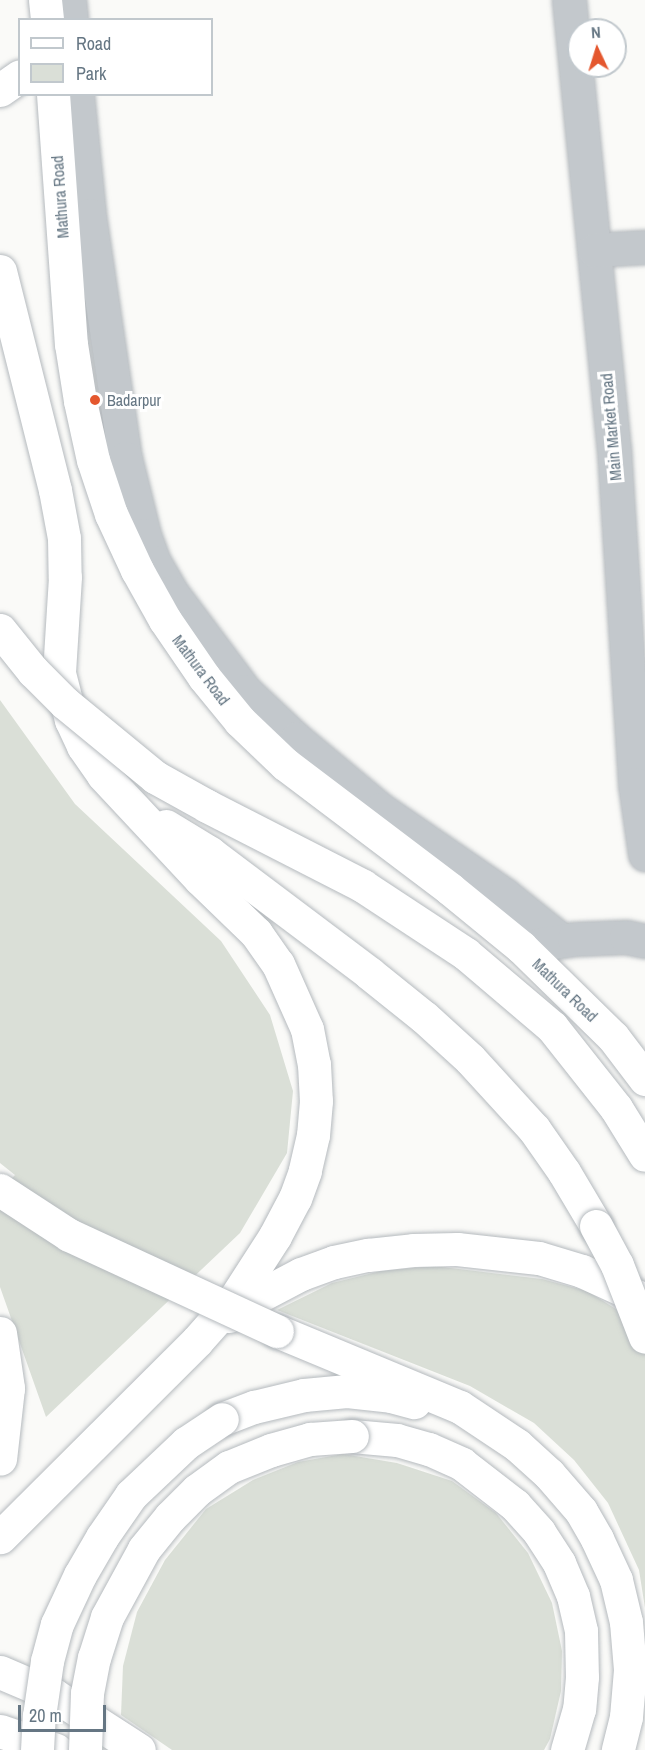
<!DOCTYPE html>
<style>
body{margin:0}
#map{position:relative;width:645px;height:1750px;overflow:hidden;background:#fafaf8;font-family:"Archivo Narrow",sans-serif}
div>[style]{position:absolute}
.green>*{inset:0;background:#dadfd7}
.roads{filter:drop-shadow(0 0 2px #b5babe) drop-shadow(0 0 2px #b5babe)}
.minor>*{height:33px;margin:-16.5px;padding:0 16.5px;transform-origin:16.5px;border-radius:16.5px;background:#c3c8cc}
.major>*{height:33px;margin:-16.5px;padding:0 16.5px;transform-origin:16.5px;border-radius:16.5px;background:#fff}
.highway>*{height:33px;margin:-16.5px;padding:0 16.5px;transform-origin:16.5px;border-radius:16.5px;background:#fff}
.bridges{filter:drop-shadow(0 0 2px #b5babe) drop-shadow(0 0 2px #b5babe)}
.major-bridge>*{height:33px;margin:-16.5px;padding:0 16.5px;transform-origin:16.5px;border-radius:16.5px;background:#fff}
.highway-bridge>*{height:33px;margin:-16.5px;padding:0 16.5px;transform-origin:16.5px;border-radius:16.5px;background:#fff}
.dots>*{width:16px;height:16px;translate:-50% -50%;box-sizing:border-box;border:3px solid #fff;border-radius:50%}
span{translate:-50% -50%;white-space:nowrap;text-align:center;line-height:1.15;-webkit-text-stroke:6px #fff;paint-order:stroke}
.street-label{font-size:16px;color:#657683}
.poi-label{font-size:16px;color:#657683}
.left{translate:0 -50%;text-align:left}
.legend{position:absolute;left:18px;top:18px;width:195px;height:78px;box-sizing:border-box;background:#fff;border:2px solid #c1c8cd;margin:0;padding:8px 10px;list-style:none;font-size:18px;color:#657683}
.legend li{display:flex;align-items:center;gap:12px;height:30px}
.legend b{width:30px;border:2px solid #c1c8cd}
.north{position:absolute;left:567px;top:18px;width:60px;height:60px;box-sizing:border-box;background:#fff;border:2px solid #c1c8cd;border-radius:50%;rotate:356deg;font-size:16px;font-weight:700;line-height:24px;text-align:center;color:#657683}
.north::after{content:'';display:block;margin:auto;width:21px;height:27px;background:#e4572e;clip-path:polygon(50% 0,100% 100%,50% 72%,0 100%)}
.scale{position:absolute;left:18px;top:1705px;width:88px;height:27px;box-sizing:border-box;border:3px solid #657683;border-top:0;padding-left:8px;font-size:18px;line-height:21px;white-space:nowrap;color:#657683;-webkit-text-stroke:4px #fff;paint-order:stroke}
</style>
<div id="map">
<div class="green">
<i style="clip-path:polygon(0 700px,75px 804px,221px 941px,270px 1015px,293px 1091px,287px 1153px,240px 1233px,46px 1417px,0 1287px,0 1190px,15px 1175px,0 1163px)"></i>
<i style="clip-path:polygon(434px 1266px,542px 1279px,587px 1291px,645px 1327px,645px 1608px,639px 1570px,608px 1503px,574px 1460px,534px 1423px,470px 1386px,277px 1310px,332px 1283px,381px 1271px)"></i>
<i style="clip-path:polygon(343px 1454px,397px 1463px,452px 1481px,496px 1513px,528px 1553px,552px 1603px,562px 1651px,561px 1691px,550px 1739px,544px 1750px,172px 1750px,121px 1715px,123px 1666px,137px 1612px,165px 1560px,206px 1509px,253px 1480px,298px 1462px)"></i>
</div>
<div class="roads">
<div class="minor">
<i style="left:69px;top:0;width:20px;rotate:84deg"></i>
<i style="left:569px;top:0;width:451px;rotate:84.3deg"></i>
<i style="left:614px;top:449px;width:336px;rotate:86.4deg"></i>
<i style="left:635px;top:784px;width:71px;rotate:81.9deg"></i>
<i style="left:77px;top:94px;width:122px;rotate:84.3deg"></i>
<i style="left:89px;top:215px;width:246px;rotate:81.6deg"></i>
<i style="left:125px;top:458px;width:79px;rotate:76.1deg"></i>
<i style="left:144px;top:535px;width:29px;rotate:70deg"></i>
<i style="left:154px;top:562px;width:34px;rotate:60deg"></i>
<i style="left:171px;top:592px;width:124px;rotate:53.2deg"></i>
<i style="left:245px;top:691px;width:70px;rotate:43.3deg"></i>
<i style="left:296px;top:739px;width:109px;rotate:39.8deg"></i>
<i style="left:380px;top:809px;width:152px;rotate:34.5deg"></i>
<i style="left:505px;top:895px;width:72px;rotate:38.8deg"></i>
<i style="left:594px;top:250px;width:51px;rotate:-3.4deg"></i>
<i style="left:540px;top:944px;width:34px;rotate:-8deg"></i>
<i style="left:574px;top:939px;width:52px;rotate:-2.2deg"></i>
<i style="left:626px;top:937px;width:19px;rotate:12deg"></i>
</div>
<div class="major">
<i style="left:45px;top:0;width:20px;rotate:84deg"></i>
<i style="left:0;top:90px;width:24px;rotate:-35deg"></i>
<i style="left:53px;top:94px;width:251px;rotate:85.9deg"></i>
<i style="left:71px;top:344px;width:58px;rotate:81deg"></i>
<i style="left:80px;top:401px;width:60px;rotate:77.6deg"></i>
<i style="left:93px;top:460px;width:57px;rotate:71.6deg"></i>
<i style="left:111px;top:514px;width:62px;rotate:65.1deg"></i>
<i style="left:137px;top:570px;width:57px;rotate:60.8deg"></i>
<i style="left:165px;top:620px;width:69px;rotate:55.6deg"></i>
<i style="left:204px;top:677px;width:57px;rotate:50.7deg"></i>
<i style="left:240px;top:721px;width:62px;rotate:43.7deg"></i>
<i style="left:285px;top:764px;width:207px;rotate:37.1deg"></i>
<i style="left:450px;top:889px;width:92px;rotate:39.2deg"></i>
<i style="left:521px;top:947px;width:129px;rotate:44.4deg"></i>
<i style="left:613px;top:1037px;width:53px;rotate:52.7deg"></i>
<i style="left:0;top:271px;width:226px;rotate:75.9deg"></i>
<i style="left:55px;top:490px;width:49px;rotate:79.4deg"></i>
<i style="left:64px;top:538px;width:39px;rotate:89deg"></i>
<i style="left:65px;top:577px;width:96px;rotate:93.6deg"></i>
<i style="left:59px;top:673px;width:49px;rotate:75.7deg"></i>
<i style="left:71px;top:720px;width:29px;rotate:65deg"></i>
<i style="left:83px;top:746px;width:35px;rotate:55deg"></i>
<i style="left:103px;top:775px;width:142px;rotate:47deg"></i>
<i style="left:200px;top:879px;width:78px;rotate:44deg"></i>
<i style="left:256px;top:933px;width:38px;rotate:55deg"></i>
<i style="left:278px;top:964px;width:71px;rotate:66deg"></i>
<i style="left:307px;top:1029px;width:36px;rotate:79deg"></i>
<i style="left:314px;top:1064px;width:37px;rotate:87deg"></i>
<i style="left:316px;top:1101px;width:34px;rotate:95deg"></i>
<i style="left:313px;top:1135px;width:37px;rotate:103deg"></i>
<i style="left:305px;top:1171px;width:29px;rotate:110deg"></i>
<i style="left:295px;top:1198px;width:43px;rotate:117.8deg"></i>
<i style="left:275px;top:1236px;width:74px;rotate:122.8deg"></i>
<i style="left:235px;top:1298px;width:57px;rotate:131.5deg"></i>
<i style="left:197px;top:1341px;width:278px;rotate:135.1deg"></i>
<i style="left:166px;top:826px;width:52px;rotate:31.5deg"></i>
<i style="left:210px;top:853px;width:199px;rotate:37deg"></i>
<i style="left:369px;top:973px;width:70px;rotate:38.7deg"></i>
<i style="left:424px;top:1017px;width:62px;rotate:42.4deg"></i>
<i style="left:470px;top:1059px;width:95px;rotate:47.6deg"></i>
<i style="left:534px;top:1129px;width:52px;rotate:55.1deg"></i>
<i style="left:564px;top:1172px;width:63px;rotate:59.3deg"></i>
<i style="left:229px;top:1316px;width:19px;rotate:-39deg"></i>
<i style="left:244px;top:1304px;width:64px;rotate:-27.8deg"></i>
<i style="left:301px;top:1274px;width:35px;rotate:-20deg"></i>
<i style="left:334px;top:1262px;width:35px;rotate:-12deg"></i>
<i style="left:368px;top:1255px;width:45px;rotate:-6.3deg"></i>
<i style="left:413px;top:1250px;width:44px;rotate:-1.3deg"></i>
<i style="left:457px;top:1249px;width:82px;rotate:6.3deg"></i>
<i style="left:539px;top:1258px;width:45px;rotate:16.8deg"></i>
<i style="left:582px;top:1271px;width:69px;rotate:24.7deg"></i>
<i style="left:0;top:1731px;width:59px;rotate:18.7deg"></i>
</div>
<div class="highway">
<i style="left:277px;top:1331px;width:198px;rotate:22.6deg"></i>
<i style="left:460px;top:1407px;width:69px;rotate:33.7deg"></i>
<i style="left:517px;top:1445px;width:43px;rotate:42.2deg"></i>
<i style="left:549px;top:1474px;width:49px;rotate:49.1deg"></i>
<i style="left:581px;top:1511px;width:32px;rotate:60deg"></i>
<i style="left:597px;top:1539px;width:45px;rotate:65.1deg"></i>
<i style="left:616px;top:1580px;width:43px;rotate:76.6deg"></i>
<i style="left:626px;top:1622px;width:48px;rotate:85.2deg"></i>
<i style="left:630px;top:1670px;width:47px;rotate:94.9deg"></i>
<i style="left:626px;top:1717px;width:34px;rotate:104deg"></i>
<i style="left:0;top:1333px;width:56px;rotate:81.7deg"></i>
<i style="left:8px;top:1388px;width:71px;rotate:96.4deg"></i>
<i style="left:222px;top:1419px;width:34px;rotate:-21deg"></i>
<i style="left:254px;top:1407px;width:51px;rotate:-13.5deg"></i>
<i style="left:304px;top:1395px;width:43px;rotate:-5.3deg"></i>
<i style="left:347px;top:1391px;width:44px;rotate:6.5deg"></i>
<i style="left:391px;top:1396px;width:24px;rotate:15deg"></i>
<i style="left:352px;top:1436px;width:45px;rotate:5.1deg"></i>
<i style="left:397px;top:1440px;width:33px;rotate:16deg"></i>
<i style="left:429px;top:1449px;width:36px;rotate:24deg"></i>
<i style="left:462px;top:1464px;width:67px;rotate:37.7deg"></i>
<i style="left:515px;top:1505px;width:36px;rotate:48deg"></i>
<i style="left:539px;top:1532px;width:37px;rotate:57deg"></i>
<i style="left:559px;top:1563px;width:36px;rotate:67deg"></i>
<i style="left:573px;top:1596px;width:36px;rotate:77deg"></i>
<i style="left:581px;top:1631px;width:46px;rotate:88.8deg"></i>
<i style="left:582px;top:1677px;width:32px;rotate:95deg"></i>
<i style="left:579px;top:1709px;width:43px;rotate:106.3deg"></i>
<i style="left:0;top:1672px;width:59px;rotate:23.1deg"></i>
<i style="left:54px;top:1695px;width:101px;rotate:32.9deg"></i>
</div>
</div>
<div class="bridges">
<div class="major-bridge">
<i style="left:596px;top:1226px;width:44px;rotate:61.7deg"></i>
<i style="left:617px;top:1265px;width:77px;rotate:68.7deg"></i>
</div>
<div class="highway-bridge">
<i style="left:0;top:630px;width:53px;rotate:51.2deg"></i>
<i style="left:33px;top:671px;width:45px;rotate:45deg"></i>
<i style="left:65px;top:703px;width:117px;rotate:39.4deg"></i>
<i style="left:155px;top:777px;width:60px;rotate:29.1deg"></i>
<i style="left:207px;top:806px;width:175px;rotate:27.1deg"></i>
<i style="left:363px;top:886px;width:123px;rotate:33.4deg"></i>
<i style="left:466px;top:954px;width:113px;rotate:40.3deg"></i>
<i style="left:552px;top:1027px;width:103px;rotate:51.7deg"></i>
<i style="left:616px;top:1108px;width:55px;rotate:58.3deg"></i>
<i style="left:0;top:1190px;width:82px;rotate:33.1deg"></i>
<i style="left:69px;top:1235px;width:229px;rotate:24.8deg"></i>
<i style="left:37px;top:1750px;width:34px;rotate:-87deg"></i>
<i style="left:39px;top:1716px;width:56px;rotate:-81.7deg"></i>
<i style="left:47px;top:1661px;width:38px;rotate:-75deg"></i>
<i style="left:57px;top:1624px;width:54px;rotate:-64.9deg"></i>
<i style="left:80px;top:1575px;width:44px;rotate:-59.9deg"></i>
<i style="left:102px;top:1537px;width:51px;rotate:-55.4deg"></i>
<i style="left:131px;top:1495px;width:76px;rotate:-43.4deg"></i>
<i style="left:186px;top:1443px;width:43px;rotate:-33.7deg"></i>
<i style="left:85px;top:1750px;width:57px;rotate:-88deg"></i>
<i style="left:87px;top:1693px;width:36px;rotate:-79deg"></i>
<i style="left:94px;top:1658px;width:43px;rotate:-72.4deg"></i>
<i style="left:107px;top:1617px;width:77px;rotate:-61.4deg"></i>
<i style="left:144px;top:1549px;width:41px;rotate:-50.9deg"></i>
<i style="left:170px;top:1517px;width:38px;rotate:-45deg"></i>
<i style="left:197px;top:1490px;width:39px;rotate:-36deg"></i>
<i style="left:229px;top:1467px;width:45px;rotate:-22deg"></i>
<i style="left:271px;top:1450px;width:41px;rotate:-15.8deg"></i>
<i style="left:310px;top:1439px;width:42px;rotate:-4.1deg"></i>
</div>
</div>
<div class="dots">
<i style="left:95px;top:400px;background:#e4572e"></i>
</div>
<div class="street-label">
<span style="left:60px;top:197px;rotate:-94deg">Mathura Road</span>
<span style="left:611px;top:427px;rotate:-95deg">Main Market Road</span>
<span style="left:201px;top:670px;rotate:53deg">Mathura Road</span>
<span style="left:565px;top:990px;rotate:44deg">Mathura Road</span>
</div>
<div class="poi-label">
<span class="left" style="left:107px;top:400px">Badarpur</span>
</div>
<ul class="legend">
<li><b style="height:8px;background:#fff"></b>Road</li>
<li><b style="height:16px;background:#dadfd7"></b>Park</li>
</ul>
<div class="north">N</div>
<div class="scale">20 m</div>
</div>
